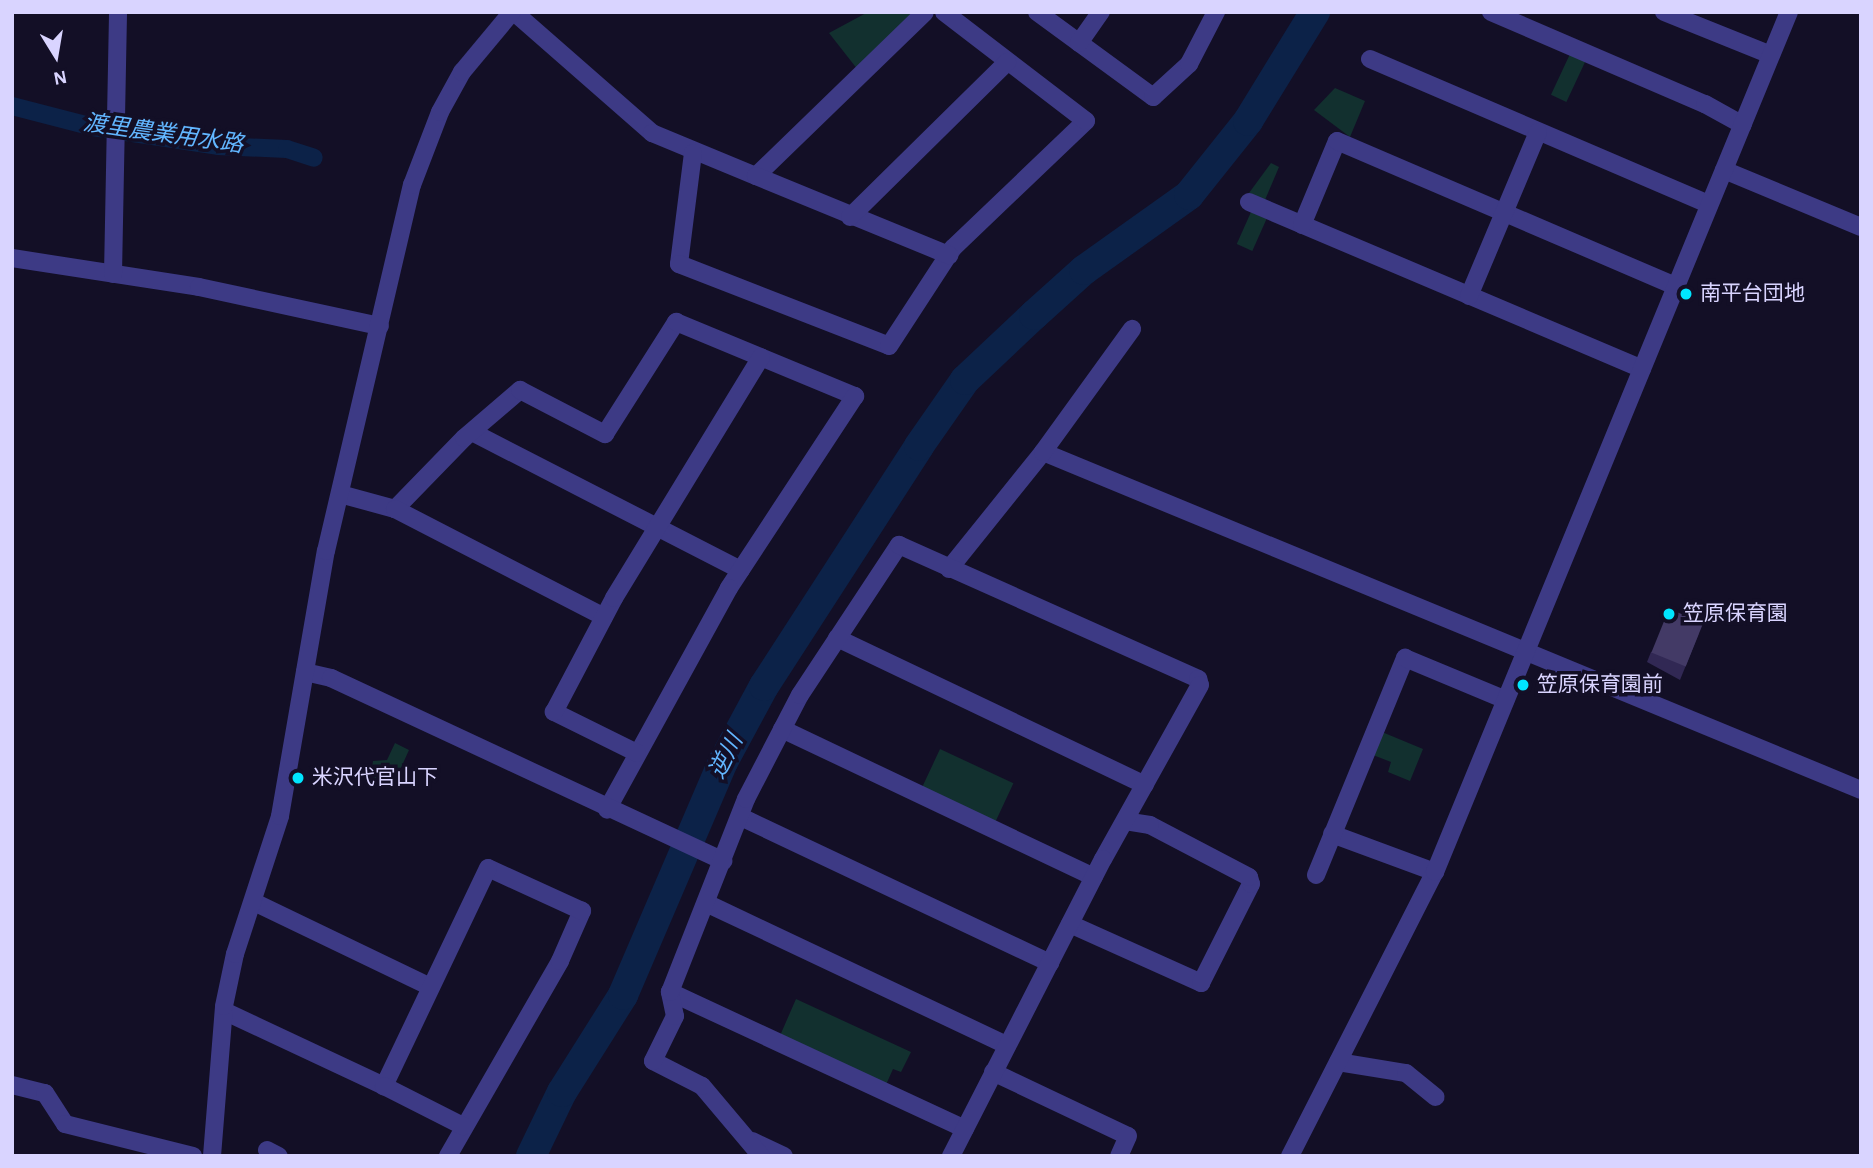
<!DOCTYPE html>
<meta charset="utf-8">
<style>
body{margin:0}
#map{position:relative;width:1873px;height:1168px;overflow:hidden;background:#130f26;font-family:"Alegreya Sans","Noto Sans JP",sans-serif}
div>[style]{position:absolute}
.green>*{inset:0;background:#12302f;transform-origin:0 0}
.canal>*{height:18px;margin:-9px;padding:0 9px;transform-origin:9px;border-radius:9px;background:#0c2248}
.river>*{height:30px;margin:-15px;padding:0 15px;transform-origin:15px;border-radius:15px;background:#0c2248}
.minor>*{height:18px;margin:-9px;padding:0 9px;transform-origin:9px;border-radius:9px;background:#3d3a85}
.tertiary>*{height:18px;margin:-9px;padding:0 9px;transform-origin:9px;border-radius:9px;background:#3d3a85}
.wall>*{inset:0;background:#312854}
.building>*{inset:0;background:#433a66;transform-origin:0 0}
.dots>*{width:19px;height:19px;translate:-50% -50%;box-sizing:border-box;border:4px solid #130f26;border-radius:50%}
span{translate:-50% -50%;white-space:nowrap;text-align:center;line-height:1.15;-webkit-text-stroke:7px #130f26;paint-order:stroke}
.poi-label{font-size:21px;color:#d9d4ff}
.left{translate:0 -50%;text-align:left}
.water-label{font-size:23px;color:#62b6ff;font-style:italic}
.frame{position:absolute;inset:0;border:14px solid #d9d4ff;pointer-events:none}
.north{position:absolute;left:21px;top:21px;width:70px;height:70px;-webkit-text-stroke:5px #130f26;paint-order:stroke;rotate:169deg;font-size:19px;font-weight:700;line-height:28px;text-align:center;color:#d9d4ff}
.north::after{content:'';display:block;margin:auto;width:24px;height:32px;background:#d9d4ff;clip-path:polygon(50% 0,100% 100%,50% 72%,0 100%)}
</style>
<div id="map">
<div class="green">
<i style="clip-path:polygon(868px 12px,919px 12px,858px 70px,829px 33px)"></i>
<i style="left:1570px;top:54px;width:17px;height:45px;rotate:25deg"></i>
<i style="clip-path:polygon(1335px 88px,1365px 101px,1350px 137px,1314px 110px)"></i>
<i style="clip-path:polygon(1271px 163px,1279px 167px,1265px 200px,1249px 193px)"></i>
<i style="left:1251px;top:212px;width:17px;height:35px;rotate:24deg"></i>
<i style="clip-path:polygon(1382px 732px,1423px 749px,1410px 781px,1388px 772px,1391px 762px,1373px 755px)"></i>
<i style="clip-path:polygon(395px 743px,409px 750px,391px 790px,370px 782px,373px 761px,387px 760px)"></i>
<i style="left:940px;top:749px;width:81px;height:45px;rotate:25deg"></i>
<i style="clip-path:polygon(796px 999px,911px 1052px,901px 1072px,893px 1069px,885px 1087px,779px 1038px)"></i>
</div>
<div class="canal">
<i style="left:12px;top:106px;width:84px;rotate:14.5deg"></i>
<i style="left:93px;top:127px;width:126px;rotate:8.6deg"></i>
<i style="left:218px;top:146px;width:69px;rotate:2.5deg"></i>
<i style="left:287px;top:149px;width:28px;rotate:18deg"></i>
</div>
<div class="river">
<i style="left:531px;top:1156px;width:71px;rotate:-64.2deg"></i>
<i style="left:562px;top:1092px;width:115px;rotate:-57.8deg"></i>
<i style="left:623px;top:995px;width:254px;rotate:-66.8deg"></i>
<i style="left:723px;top:762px;width:86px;rotate:-61.7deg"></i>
<i style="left:764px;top:686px;width:286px;rotate:-57.1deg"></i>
<i style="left:919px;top:446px;width:80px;rotate:-55.1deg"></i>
<i style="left:965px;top:380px;width:95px;rotate:-43.3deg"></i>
<i style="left:1034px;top:315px;width:67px;rotate:-42deg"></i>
<i style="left:1084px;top:270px;width:129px;rotate:-35.5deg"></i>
<i style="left:1189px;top:195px;width:95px;rotate:-51.4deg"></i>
<i style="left:1248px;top:121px;width:128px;rotate:-58.4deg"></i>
</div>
<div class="minor">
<i style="left:514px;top:12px;width:184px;rotate:41.2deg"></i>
<i style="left:652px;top:133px;width:113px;rotate:22.5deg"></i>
<i style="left:756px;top:176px;width:235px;rotate:-44.1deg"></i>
<i style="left:1037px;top:12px;width:144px;rotate:36.2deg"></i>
<i style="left:1153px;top:97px;width:49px;rotate:-42.5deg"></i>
<i style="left:1189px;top:64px;width:59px;rotate:-62.6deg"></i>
<i style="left:1491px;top:12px;width:233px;rotate:23.3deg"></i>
<i style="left:1705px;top:104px;width:43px;rotate:28.9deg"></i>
<i style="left:1664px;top:12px;width:115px;rotate:21.9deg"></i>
<i style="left:1079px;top:43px;width:38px;rotate:-55deg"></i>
<i style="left:1370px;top:59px;width:369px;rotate:23.2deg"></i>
<i style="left:693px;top:153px;width:112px;rotate:97.2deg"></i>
<i style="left:679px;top:264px;width:225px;rotate:21.3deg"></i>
<i style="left:889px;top:346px;width:117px;rotate:-56.9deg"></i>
<i style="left:953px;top:248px;width:184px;rotate:-43.7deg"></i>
<i style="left:1086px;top:121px;width:179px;rotate:-142.5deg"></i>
<i style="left:1724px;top:170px;width:148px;rotate:22.6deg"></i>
<i style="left:756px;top:176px;width:209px;rotate:22.3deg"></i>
<i style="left:1249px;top:202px;width:427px;rotate:23deg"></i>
<i style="left:850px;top:217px;width:221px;rotate:-44.6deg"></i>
<i style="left:1302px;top:225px;width:91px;rotate:-67.4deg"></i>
<i style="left:1337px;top:141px;width:369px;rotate:23.2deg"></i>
<i style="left:12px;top:258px;width:189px;rotate:8.8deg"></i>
<i style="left:199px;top:287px;width:185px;rotate:12.2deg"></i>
<i style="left:113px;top:274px;width:262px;rotate:-88.9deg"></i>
<i style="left:1469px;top:296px;width:178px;rotate:-67.2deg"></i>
<i style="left:472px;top:432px;width:302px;rotate:27.2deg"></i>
<i style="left:1043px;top:452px;width:885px;rotate:22.45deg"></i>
<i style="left:340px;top:494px;width:57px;rotate:15.3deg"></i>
<i style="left:395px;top:509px;width:99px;rotate:-45.8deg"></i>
<i style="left:464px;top:438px;width:74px;rotate:-40.6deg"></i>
<i style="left:520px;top:390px;width:96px;rotate:27.4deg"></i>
<i style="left:605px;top:434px;width:133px;rotate:-57.6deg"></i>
<i style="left:676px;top:322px;width:194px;rotate:22.5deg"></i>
<i style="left:855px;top:396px;width:230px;rotate:123.3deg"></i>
<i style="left:729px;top:588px;width:253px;rotate:118.8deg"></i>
<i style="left:395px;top:509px;width:235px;rotate:27.3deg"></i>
<i style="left:949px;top:569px;width:150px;rotate:-51.2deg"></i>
<i style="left:1043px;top:452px;width:152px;rotate:-54.1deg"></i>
<i style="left:837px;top:638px;width:341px;rotate:25.5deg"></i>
<i style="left:305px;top:672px;width:27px;rotate:13deg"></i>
<i style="left:331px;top:678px;width:433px;rotate:25deg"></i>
<i style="left:782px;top:729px;width:345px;rotate:25.4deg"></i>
<i style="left:637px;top:753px;width:93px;rotate:-153.7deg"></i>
<i style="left:554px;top:712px;width:129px;rotate:-62.2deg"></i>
<i style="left:614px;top:598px;width:282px;rotate:-58.6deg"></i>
<i style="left:741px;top:817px;width:342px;rotate:25.3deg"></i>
<i style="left:1332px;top:834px;width:110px;rotate:20.3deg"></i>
<i style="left:1316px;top:875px;width:235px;rotate:-67.7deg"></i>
<i style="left:1405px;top:658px;width:109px;rotate:22.6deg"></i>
<i style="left:254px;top:902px;width:196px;rotate:25.7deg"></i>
<i style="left:706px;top:903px;width:333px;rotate:25.3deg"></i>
<i style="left:1070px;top:924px;width:144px;rotate:24.2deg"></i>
<i style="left:1201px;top:983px;width:111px;rotate:-63.2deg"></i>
<i style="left:1251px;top:884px;width:7px;rotate:-106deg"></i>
<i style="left:1249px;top:877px;width:112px;rotate:-152.3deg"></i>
<i style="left:1150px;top:825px;width:25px;rotate:-171deg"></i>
<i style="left:670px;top:992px;width:325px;rotate:24.9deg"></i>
<i style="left:224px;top:1011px;width:177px;rotate:25.1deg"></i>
<i style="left:1338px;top:1062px;width:69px;rotate:9.2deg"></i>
<i style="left:1406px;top:1073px;width:38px;rotate:39deg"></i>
<i style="left:993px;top:1072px;width:149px;rotate:25.4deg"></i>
<i style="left:1128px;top:1136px;width:22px;rotate:114deg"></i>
<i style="left:12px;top:1085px;width:34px;rotate:14deg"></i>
<i style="left:45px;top:1093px;width:37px;rotate:57deg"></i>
<i style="left:65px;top:1124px;width:132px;rotate:14deg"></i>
<i style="left:752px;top:1141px;width:35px;rotate:25deg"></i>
<i style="left:267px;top:1150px;width:13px;rotate:27deg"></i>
<i style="left:448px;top:1156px;width:225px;rotate:-60.1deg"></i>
<i style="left:560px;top:961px;width:55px;rotate:-66.3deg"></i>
<i style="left:582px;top:911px;width:103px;rotate:-155.4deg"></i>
<i style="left:488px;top:868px;width:242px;rotate:115.5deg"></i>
<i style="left:384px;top:1086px;width:89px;rotate:26.9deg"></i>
<i style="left:761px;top:1156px;width:92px;rotate:-130.1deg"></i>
<i style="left:702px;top:1086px;width:55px;rotate:-153deg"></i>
<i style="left:653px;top:1061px;width:50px;rotate:-63.9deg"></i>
<i style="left:675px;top:1016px;width:25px;rotate:-102deg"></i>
<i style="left:670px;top:992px;width:207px;rotate:-68.5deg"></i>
<i style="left:746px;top:799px;width:117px;rotate:-62.6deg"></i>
<i style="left:800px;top:695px;width:180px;rotate:-56.6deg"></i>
<i style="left:899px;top:545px;width:328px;rotate:24.1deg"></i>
<i style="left:1198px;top:679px;width:6px;rotate:72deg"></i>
<i style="left:1200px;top:685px;width:199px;rotate:119.1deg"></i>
<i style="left:1103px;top:859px;width:334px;rotate:117.1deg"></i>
</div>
<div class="tertiary">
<i style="left:212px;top:1156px;width:150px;rotate:-85.4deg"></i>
<i style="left:224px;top:1006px;width:53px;rotate:-78.1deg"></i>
<i style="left:235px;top:954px;width:145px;rotate:-71.9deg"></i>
<i style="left:280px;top:816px;width:269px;rotate:-80.2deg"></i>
<i style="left:326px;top:551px;width:376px;rotate:-76.8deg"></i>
<i style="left:412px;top:185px;width:78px;rotate:-69deg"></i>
<i style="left:440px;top:112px;width:46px;rotate:-61.2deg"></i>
<i style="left:462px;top:72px;width:78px;rotate:-50.2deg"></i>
<i style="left:1290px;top:1156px;width:319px;rotate:-63deg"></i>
<i style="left:1435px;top:872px;width:930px;rotate:-67.63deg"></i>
</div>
<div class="wall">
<i style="clip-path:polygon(1699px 633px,1680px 680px,1647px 662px,1651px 652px)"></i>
</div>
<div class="building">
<i style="left:1669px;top:609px;width:37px;height:47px;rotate:22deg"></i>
</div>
<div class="dots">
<i style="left:1686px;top:294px;background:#00e5ff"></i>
<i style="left:1669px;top:614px;background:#00e5ff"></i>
<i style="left:1523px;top:685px;background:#00e5ff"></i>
<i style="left:298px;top:778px;background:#00e5ff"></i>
</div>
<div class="poi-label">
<span class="left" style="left:1700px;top:294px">南平台団地</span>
<span class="left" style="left:1683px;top:614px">笠原保育園</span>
<span class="left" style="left:1537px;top:685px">笠原保育園前</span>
<span class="left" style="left:312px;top:778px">米沢代官山下</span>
</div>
<div class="water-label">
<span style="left:163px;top:135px;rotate:8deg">渡里農業用水路</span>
<span style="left:727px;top:757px;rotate:-63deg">逆川</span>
</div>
<div class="frame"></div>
<div class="north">N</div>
</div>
